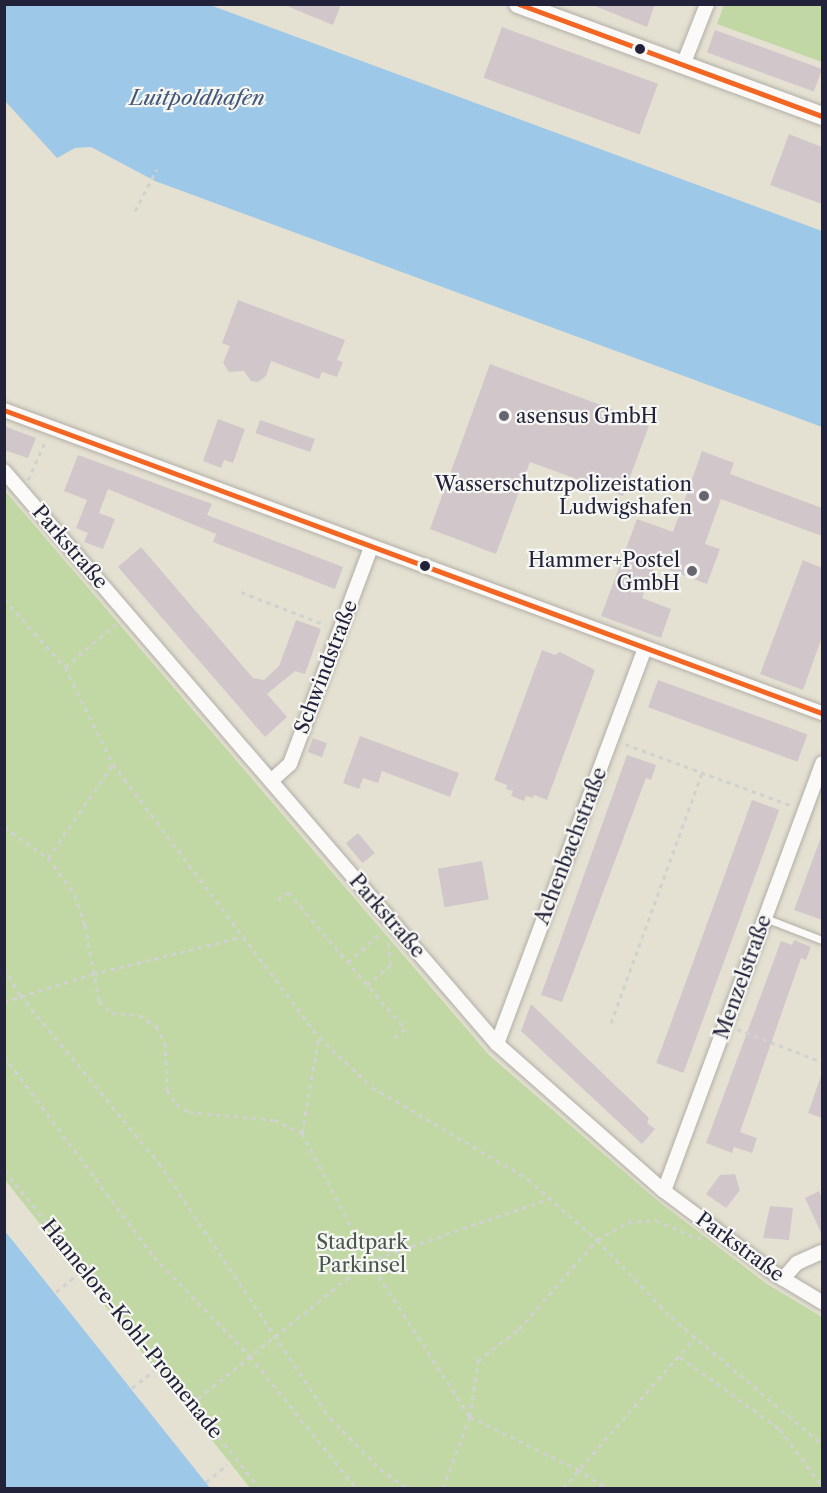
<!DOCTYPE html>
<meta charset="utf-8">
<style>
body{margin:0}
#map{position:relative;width:827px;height:1493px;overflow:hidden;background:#e5e1d2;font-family:"Libre Caslon Text",serif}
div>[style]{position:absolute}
.green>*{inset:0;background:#c1d8a4}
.water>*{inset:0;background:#9ec8e8}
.building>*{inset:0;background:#d1c7ca;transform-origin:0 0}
.path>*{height:3px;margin-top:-1.5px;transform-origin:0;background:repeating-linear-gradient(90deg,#d1d1cf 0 4.5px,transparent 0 9px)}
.roads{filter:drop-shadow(0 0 2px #b1aea7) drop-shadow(0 0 2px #b1aea7)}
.service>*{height:7px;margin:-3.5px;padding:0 3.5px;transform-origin:3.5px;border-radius:3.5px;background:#fbfaf8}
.minor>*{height:14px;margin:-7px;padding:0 7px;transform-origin:7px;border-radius:7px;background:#fbfaf8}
.tertiary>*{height:18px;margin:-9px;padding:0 9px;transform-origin:9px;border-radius:9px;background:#fbfaf8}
.bus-1>*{height:4.5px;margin:-2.25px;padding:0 2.25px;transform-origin:2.25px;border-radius:2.25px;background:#f26522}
.dots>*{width:16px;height:16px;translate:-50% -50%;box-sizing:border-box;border:3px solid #f6f6f2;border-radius:50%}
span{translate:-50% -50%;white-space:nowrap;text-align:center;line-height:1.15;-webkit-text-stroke:4.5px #f6f6f2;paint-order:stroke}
.poi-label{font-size:20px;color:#22223b}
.left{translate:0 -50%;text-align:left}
.right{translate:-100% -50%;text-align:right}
.street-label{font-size:20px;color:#22223b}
.park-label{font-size:20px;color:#49574f}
.water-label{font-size:21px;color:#43587b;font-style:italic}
.frame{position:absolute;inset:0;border:6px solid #22223b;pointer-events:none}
</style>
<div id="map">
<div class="green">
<i style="clip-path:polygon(769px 4px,822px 5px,822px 62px,717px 24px,724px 5px)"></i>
<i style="clip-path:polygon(5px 491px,489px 1055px,658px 1201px,767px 1284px,822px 1317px,822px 1488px,250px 1488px,5px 1180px)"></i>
</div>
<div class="water">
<i style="clip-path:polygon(5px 4px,210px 5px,822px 231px,822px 427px,155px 181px,91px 147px,75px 148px,57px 158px,5px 101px)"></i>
<i style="clip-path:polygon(4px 1231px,5px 1231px,210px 1488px,5px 1488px)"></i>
</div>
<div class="building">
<i style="clip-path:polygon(282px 4px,341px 4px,333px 25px)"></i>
<i style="clip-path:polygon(590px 4px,655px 4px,647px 27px)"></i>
<i style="left:502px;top:27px;width:166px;height:54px;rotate:20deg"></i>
<i style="left:715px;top:30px;width:114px;height:24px;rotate:20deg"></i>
<i style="clip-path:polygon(789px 134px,822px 147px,822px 204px,770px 185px)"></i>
<i style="clip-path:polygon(238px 300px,345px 340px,337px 360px,343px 362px,337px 377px,322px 372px,319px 379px,271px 361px,266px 376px,258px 382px,251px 381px,244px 371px,229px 372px,223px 363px,230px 346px,222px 343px)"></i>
<i style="clip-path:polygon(490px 364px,650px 423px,623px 496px,530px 462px,496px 554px,430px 529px)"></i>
<i style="clip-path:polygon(218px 419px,245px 429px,233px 463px,224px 460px,221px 468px,203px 461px)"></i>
<i style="left:260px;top:420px;width:58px;height:14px;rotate:19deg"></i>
<i style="clip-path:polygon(4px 426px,36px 438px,28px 458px,4px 450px)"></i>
<i style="clip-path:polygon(702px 451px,734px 463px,730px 474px,822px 508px,822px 536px,721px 499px,705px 544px,720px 549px,707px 584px,655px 565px,642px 598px,671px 609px,661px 638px,601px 616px,637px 519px,673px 532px)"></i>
<i style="clip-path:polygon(78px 455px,212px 504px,207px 515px,343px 567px,335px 589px,213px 542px,216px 534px,108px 489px,99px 513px,115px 519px,103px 549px,84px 542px,88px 533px,76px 528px,87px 500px,64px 491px)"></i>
<i style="clip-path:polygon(141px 547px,253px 678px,264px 680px,279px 666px,296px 620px,321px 629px,305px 674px,295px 671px,267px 694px,287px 717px,265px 737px,118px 567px)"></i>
<i style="clip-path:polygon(803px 560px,822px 568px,822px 637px,803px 690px,760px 674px)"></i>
<i style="clip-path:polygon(542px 650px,555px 655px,560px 652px,595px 670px,547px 800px,534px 795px,533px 798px,526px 796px,524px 801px,511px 796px,513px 791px,506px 789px,507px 785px,494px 780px)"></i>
<i style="left:658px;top:680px;width:159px;height:29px;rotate:20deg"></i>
<i style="clip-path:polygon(360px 736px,459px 773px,450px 797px,382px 771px,378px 783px,363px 778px,359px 789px,343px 783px)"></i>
<i style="left:313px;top:738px;width:15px;height:15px;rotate:20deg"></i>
<i style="clip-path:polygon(627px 755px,656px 765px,651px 780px,646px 778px,562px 1002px,541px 995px)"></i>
<i style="left:752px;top:800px;width:29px;height:280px;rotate:20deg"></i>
<i style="left:358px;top:833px;width:26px;height:16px;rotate:50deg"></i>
<i style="clip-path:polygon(821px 837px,822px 837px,822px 920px,794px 910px)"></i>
<i style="left:482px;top:861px;width:39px;height:45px;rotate:80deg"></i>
<i style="clip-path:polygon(794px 940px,811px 947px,806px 960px,801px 958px,740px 1132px,757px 1138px,752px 1153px,734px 1147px,732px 1153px,706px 1143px,781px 941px,792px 945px)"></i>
<i style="clip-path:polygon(531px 1004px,649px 1118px,647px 1123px,655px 1129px,642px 1144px,521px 1031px)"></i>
<i style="clip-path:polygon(821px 1076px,822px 1076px,822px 1118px,808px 1113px)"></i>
<i style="clip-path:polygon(735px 1174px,740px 1190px,726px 1208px,706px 1194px,720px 1175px)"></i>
<i style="clip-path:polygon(819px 1191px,822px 1198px,822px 1235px,805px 1198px)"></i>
<i style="clip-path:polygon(770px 1206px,793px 1208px,789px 1240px,763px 1238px)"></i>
</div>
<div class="path">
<i style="left:135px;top:211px;width:47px;rotate:-62.4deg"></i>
<i style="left:28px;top:480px;width:44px;rotate:-65.8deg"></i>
<i style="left:241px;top:592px;width:91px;rotate:21.2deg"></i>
<i style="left:4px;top:599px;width:91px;rotate:48.1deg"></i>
<i style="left:65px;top:667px;width:108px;rotate:63.7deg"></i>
<i style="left:113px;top:764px;width:342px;rotate:53deg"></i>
<i style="left:319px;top:1037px;width:73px;rotate:43.3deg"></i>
<i style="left:372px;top:1087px;width:181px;rotate:30.5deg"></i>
<i style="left:528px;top:1179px;width:92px;rotate:41.5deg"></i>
<i style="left:597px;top:1240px;width:107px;rotate:46.1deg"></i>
<i style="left:671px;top:1317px;width:197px;rotate:40.1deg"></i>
<i style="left:65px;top:667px;width:68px;rotate:-40.2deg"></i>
<i style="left:625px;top:744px;width:179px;rotate:20.3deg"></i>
<i style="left:4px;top:827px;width:54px;rotate:35.2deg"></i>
<i style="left:48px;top:858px;width:46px;rotate:53.9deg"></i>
<i style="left:75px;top:895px;width:32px;rotate:72deg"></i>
<i style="left:85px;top:925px;width:77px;rotate:79.6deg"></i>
<i style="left:99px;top:1001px;width:18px;rotate:43deg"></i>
<i style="left:112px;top:1013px;width:27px;rotate:4deg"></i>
<i style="left:139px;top:1015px;width:20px;rotate:33deg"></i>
<i style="left:156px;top:1026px;width:18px;rotate:61deg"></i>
<i style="left:165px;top:1042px;width:48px;rotate:87.6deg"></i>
<i style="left:167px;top:1090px;width:17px;rotate:57deg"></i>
<i style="left:176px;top:1104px;width:15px;rotate:32deg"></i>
<i style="left:189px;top:1112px;width:85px;rotate:5.4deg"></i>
<i style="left:274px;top:1120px;width:31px;rotate:25deg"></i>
<i style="left:302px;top:1133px;width:144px;rotate:62.4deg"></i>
<i style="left:369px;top:1261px;width:186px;rotate:57.1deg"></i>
<i style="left:470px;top:1417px;width:119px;rotate:25.9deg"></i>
<i style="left:577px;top:1469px;width:35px;rotate:33deg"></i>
<i style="left:48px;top:858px;width:114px;rotate:-55.3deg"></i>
<i style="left:278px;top:900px;width:13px;rotate:-39deg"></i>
<i style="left:288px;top:892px;width:180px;rotate:49.5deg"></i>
<i style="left:405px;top:1029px;width:17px;rotate:140deg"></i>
<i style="left:348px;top:962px;width:44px;rotate:-41.3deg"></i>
<i style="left:4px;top:968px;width:31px;rotate:59deg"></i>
<i style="left:20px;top:995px;width:218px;rotate:50.4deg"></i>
<i style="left:159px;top:1163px;width:307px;rotate:56.2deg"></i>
<i style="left:330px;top:1418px;width:71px;rotate:45.6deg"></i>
<i style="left:380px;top:1469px;width:33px;rotate:35deg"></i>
<i style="left:367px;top:985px;width:31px;rotate:-40deg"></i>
<i style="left:391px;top:965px;width:24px;rotate:-97deg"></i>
<i style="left:4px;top:1002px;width:93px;rotate:-17.5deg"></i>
<i style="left:93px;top:974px;width:153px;rotate:-14deg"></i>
<i style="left:611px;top:1023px;width:266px;rotate:-70deg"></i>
<i style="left:737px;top:1029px;width:91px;rotate:21.2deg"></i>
<i style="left:4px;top:1056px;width:251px;rotate:53.3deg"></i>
<i style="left:154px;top:1257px;width:138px;rotate:45.9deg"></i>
<i style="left:250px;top:1356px;width:169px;rotate:51.2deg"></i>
<i style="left:302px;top:1133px;width:97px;rotate:-80deg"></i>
<i style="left:4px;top:1170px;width:408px;rotate:51.2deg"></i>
<i style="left:56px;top:1292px;width:28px;rotate:-39deg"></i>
<i style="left:680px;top:1357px;width:123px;rotate:35.8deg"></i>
<i style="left:780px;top:1429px;width:71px;rotate:53.6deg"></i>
<i style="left:132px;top:1388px;width:28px;rotate:-38deg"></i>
<i style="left:191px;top:1404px;width:228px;rotate:-38.8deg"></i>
<i style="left:369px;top:1261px;width:193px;rotate:-19.1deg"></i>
<i style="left:206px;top:1482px;width:28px;rotate:-39deg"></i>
<i style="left:443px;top:1488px;width:76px;rotate:-69.2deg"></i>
<i style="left:470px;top:1417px;width:57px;rotate:-81.9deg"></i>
<i style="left:478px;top:1361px;width:52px;rotate:-38deg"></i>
<i style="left:519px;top:1329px;width:118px;rotate:-48.8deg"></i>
<i style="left:597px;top:1240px;width:36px;rotate:-30deg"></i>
<i style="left:628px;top:1222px;width:28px;rotate:-4deg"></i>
<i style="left:656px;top:1220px;width:46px;rotate:24.3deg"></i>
<i style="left:698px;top:1239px;width:4px;rotate:-45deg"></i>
<i style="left:563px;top:1488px;width:201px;rotate:-48.8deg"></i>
</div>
<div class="roads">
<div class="service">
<i style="left:765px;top:918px;width:61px;rotate:21.1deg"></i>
</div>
<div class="minor">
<i style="left:683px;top:65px;width:66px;rotate:-68.5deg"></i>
<i style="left:4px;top:410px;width:872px;rotate:20.33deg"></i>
<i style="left:4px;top:471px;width:756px;rotate:49.29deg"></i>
<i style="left:497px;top:1044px;width:222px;rotate:41.4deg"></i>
<i style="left:664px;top:1191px;width:139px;rotate:36.8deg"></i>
<i style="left:775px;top:1274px;width:55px;rotate:30.8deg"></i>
<i style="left:271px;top:781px;width:25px;rotate:-42deg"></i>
<i style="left:290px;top:764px;width:232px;rotate:-69.5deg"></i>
<i style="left:497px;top:1044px;width:423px;rotate:-69.5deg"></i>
<i style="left:664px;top:1191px;width:456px;rotate:-69.7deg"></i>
<i style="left:783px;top:1279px;width:21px;rotate:-49deg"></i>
<i style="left:797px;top:1263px;width:27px;rotate:-24deg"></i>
</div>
<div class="tertiary">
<i style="left:518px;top:4px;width:324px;rotate:20.2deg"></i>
</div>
</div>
<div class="bus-1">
<i style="left:519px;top:4px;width:323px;rotate:20.3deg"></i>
<i style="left:4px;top:410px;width:872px;rotate:20.33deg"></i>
</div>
<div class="dots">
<i style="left:640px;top:49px;background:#22223b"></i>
<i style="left:504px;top:416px;background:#666570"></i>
<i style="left:704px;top:496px;background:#666570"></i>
<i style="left:425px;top:566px;background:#22223b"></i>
<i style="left:692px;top:571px;background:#666570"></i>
</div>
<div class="poi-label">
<span class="left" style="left:516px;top:416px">asensus GmbH</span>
<span class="right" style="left:692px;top:496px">Wasserschutzpolizeistation<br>Ludwigshafen</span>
<span class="right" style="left:680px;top:572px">Hammer+Postel<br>GmbH</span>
</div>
<div class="street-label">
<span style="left:70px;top:547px;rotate:49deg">Parkstraße</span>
<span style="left:326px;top:667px;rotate:-69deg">Schwindstraße</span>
<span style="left:571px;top:846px;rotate:-69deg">Achenbachstraße</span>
<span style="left:387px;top:916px;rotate:49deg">Parkstraße</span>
<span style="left:743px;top:977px;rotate:-70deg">Menzelstraße</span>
<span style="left:740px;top:1247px;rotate:36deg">Parkstraße</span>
<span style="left:132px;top:1329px;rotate:51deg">Hannelore-Kohl-Promenade</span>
</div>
<div class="park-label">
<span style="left:362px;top:1254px">Stadtpark<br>Parkinsel</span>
</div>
<div class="water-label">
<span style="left:197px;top:98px">Luitpoldhafen</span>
</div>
<div class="frame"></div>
</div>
